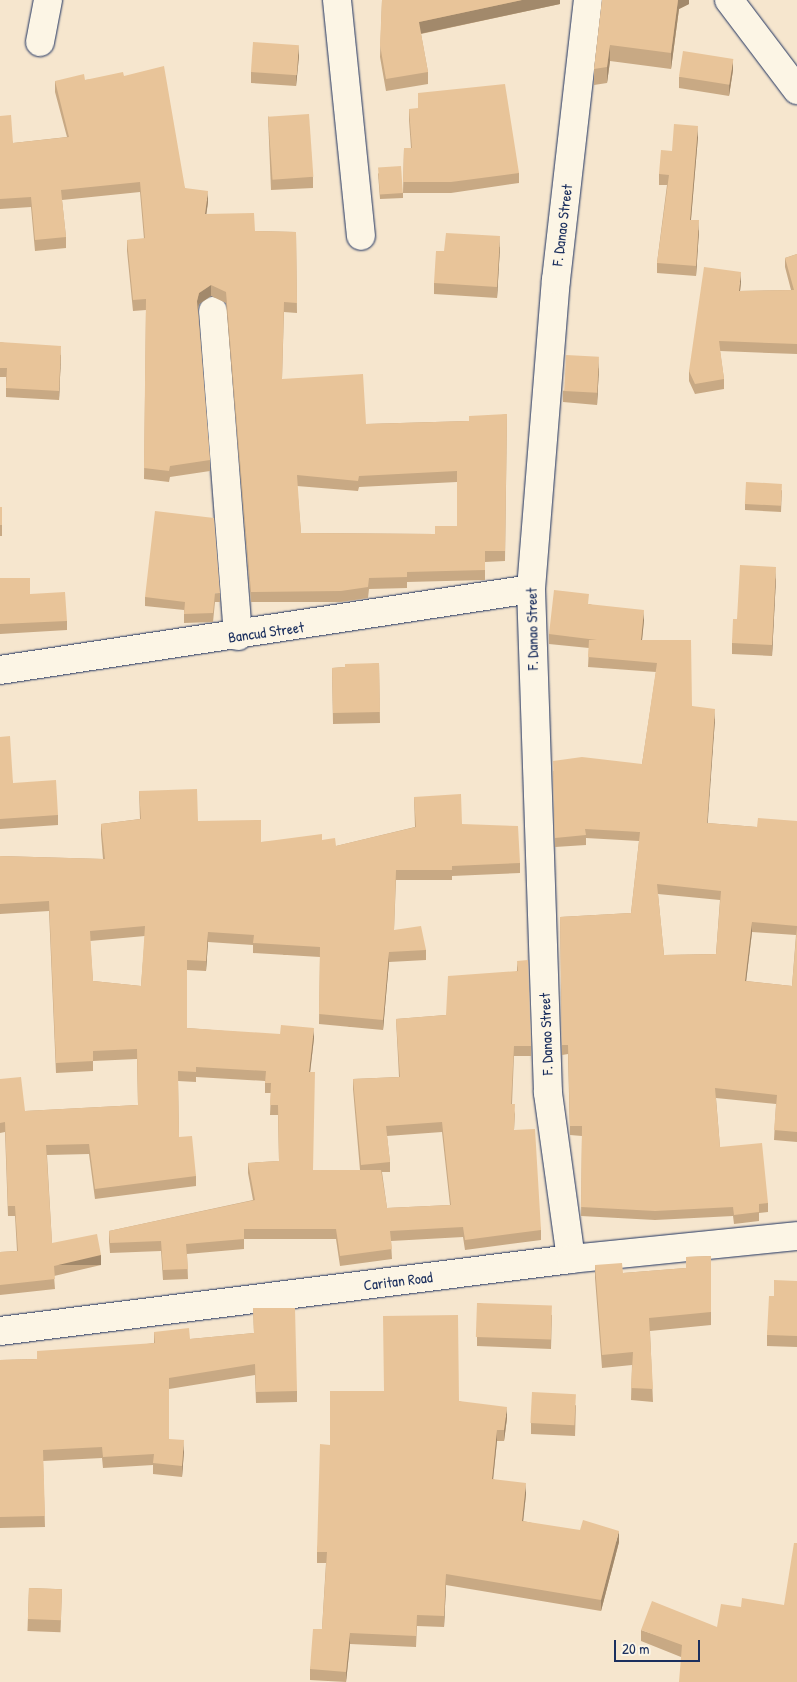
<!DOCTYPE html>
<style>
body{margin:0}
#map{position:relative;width:797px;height:1682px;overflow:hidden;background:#f6e6ce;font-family:"Patrick Hand",sans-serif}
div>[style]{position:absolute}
.roads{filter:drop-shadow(0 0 1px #1b2f5e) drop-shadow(0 0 1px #1b2f5e)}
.minor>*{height:28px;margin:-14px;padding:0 14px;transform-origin:14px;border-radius:14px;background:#fcf5e5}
.major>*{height:28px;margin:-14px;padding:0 14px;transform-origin:14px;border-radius:14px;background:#fcf5e5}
.wall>*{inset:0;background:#c8a984;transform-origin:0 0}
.shaded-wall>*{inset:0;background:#a2896b;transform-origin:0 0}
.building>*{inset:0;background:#e8c499;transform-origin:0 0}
span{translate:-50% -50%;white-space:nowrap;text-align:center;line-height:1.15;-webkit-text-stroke:5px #fcf5e5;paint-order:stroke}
.street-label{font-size:15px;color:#1b2f5e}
.scale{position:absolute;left:614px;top:1640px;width:86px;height:22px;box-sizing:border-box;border:2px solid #1b2f5e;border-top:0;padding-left:6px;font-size:15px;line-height:18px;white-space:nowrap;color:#1b2f5e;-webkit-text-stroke:4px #fcf5e5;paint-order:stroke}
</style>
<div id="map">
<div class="roads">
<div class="minor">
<i style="left:337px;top:0;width:237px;rotate:84.2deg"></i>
<i style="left:40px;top:42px;width:43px;rotate:-79.2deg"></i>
<i style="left:213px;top:311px;width:326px;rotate:85.6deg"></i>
<i style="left:0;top:670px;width:537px;rotate:-8.67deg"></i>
<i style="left:571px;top:1259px;width:168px;rotate:-97.9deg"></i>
<i style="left:548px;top:1093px;width:504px;rotate:-91.93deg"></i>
<i style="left:531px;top:589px;width:310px;rotate:-85.4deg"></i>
<i style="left:556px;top:280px;width:282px;rotate:-83.5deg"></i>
</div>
<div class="major">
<i style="left:729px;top:0;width:113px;rotate:52.9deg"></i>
<i style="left:0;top:1331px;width:576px;rotate:-7.19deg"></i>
<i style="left:571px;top:1259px;width:227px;rotate:-5.8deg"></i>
</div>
</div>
<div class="wall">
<i style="clip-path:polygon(382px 0,560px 0,560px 4px,421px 34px,428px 72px,428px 84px,386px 91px,380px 57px)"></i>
<i style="clip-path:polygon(602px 0,689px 0,689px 4px,679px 9px,671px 69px,610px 61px,607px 83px,594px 85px,594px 69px)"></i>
<i style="clip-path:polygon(299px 56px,296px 86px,251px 83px,251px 72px)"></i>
<i style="clip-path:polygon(733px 70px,729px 96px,679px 88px,679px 77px)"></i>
<i style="clip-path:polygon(evenodd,124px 76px,185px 188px,208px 202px,206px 214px,255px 231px,296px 232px,297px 313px,284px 312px,282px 379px,366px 424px,469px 421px,507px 414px,505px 561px,485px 562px,485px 580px,407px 582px,407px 588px,369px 589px,368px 598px,341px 602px,251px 602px,226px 303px,211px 296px,199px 304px,198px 309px,210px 460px,210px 471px,170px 477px,169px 482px,144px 479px,146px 310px,133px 311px,127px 251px,127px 240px,144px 239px,140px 192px,62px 200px,66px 237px,66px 248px,35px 251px,31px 207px,0 209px,0 116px,13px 143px,67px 137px,55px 92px,55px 81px,85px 80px,124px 76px,457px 482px,457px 526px,435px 534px,301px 533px,297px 486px,358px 491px,359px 487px,457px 482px)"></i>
<i style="clip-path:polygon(409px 109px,519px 173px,519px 183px,451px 193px,403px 193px,404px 148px,411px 148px,409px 120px)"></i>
<i style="clip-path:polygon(268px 116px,313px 177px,313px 188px,271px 190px)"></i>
<i style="clip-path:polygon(698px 137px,691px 220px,699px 231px,696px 276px,657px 273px,657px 263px,667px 185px,659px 185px,659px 174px,672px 151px)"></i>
<i style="clip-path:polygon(378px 173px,403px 193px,403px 198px,380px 199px)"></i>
<i style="clip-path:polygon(500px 247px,497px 298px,434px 294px,434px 283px,444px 251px)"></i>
<i style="clip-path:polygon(797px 254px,797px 354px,720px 351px,724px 379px,724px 389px,695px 394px,689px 381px,689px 371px,741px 282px,740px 291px,791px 290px,785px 267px,785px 258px)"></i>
<i style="clip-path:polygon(0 342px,61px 355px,59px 400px,6px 397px,6px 377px,0 377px)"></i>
<i style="clip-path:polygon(599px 368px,597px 405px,563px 402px,563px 391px)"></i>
<i style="clip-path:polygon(782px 490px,781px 512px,745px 510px,745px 504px)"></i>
<i style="clip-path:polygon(0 507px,2px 518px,2px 536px,0 536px)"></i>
<i style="clip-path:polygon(0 578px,30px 594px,67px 621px,67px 630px,0 634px)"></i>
<i style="clip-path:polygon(776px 578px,772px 656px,732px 654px,732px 643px,737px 619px)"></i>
<i style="clip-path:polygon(220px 593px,220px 602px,215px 602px,213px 622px,184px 623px,184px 610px,145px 606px,145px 597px)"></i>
<i style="clip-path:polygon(evenodd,589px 604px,644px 620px,642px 640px,692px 706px,715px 719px,707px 823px,757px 827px,797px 821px,797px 1142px,774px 1140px,776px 1104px,716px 1098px,720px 1147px,768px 1203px,768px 1212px,759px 1213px,759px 1221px,734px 1224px,733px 1216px,655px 1220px,581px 1216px,582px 1136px,570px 1135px,568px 1054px,562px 1055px,560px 917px,631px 913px,639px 841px,586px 838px,586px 845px,555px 847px,553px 771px,642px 764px,656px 672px,588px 667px,589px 648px,549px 644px,549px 634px,589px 604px,658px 894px,720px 900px,716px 954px,664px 955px,658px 894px,589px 604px,752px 932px,796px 935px,792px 986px,746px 981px,752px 932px)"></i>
<i style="clip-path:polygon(379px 663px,380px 723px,333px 724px,332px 668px,345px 667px)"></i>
<i style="clip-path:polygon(0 737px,13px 783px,58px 815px,58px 825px,0 829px)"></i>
<i style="clip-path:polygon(evenodd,139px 791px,198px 821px,261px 842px,322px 840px,336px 846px,415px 827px,414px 797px,462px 824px,520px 863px,520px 873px,452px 876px,452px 880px,396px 880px,394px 930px,426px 950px,426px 960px,389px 962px,383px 1030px,319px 1024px,320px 957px,253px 953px,253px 945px,208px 942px,206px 971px,187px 970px,187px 1028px,314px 1038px,310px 1072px,313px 1170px,360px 1170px,353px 1089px,353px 1079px,399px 1077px,396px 1019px,446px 1015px,517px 971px,517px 961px,531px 1046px,531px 1056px,514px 1056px,512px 1104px,515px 1114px,514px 1130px,541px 1230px,541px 1240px,465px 1250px,463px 1237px,391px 1241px,392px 1259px,340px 1266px,336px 1239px,244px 1239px,244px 1249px,187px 1254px,188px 1279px,163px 1280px,161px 1251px,110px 1253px,109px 1241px,109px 1231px,253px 1200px,248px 1173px,248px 1163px,279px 1161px,278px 1115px,270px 1115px,271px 1093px,265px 1093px,265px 1081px,196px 1077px,196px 1082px,178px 1081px,179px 1137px,196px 1176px,196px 1186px,95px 1199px,89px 1154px,47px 1155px,52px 1243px,101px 1265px,54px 1276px,55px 1289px,0 1295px,0 1252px,17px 1251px,15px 1216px,8px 1216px,5px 1132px,0 1133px,0 1079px,25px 1111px,138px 1105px,137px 1059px,93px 1061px,93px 1071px,56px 1073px,49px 911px,0 914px,0 856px,103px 859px,101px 834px,101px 824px,140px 819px,139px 791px,145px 936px,141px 986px,93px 981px,90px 941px,145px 936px,139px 791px,442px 1132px,450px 1205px,387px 1208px,382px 1172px,390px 1172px,390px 1162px,387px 1136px,442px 1132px)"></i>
<i style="clip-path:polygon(711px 1256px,711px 1325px,650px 1331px,653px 1402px,631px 1400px,632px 1365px,602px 1368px,595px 1278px,595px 1265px,623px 1273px,686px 1268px,686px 1257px)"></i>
<i style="clip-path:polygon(797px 1281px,797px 1347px,767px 1346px,767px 1335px,774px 1296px)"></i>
<i style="clip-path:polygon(477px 1303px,552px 1315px,551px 1349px,477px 1346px)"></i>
<i style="clip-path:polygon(253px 1308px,297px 1391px,297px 1402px,256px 1403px,255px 1375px,169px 1389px,169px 1439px,184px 1451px,182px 1477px,153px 1474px,153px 1465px,103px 1468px,102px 1458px,43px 1461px,45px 1527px,0 1528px,0 1360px,37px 1359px,154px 1343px,154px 1332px,190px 1339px,254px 1333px)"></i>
<i style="clip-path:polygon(459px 1401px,507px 1418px,504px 1441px,497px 1441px,493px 1479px,526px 1494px,523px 1521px,619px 1542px,601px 1611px,446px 1585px,444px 1627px,417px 1626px,416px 1647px,350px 1644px,346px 1682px,310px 1680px,310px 1669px,322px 1629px,326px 1563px,317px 1563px,317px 1552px,330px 1445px)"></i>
<i style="clip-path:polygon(576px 1405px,575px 1436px,531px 1434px,531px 1423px)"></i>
<i style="left:29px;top:1588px;width:33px;height:43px;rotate:2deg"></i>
<i style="clip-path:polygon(641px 1630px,797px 1682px,681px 1657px,641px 1641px)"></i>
</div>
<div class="shaded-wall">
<i style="clip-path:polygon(522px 0,560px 0,560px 4px,419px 34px,419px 22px)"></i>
<i style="clip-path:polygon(678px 0,689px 0,689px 4px,679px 9px,671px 69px,671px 53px)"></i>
<i style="clip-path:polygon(299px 45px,299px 56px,296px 86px,296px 75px)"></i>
<i style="clip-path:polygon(610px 45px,610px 61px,607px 83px,607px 67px)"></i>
<i style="clip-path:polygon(733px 59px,733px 70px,729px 96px,729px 85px)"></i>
<i style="clip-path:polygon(698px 126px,698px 137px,690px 230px,690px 220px)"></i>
<i style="clip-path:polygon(208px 191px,208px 202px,205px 225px,205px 214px)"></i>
<i style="clip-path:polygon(699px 220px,699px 231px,696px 276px,696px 266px)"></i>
<i style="clip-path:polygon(500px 236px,500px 247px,497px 298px,497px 287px)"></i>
<i style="clip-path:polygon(741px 272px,741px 282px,739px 300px,739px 291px)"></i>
<i style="clip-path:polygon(211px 285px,211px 296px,199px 304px,197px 312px,197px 301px,199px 293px)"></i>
<i style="clip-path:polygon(61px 346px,61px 355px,59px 400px,59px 391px)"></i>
<i style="clip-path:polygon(599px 357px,599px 368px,597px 405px,597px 394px)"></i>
<i style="clip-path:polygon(776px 567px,776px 578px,772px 656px,772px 645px)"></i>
<i style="clip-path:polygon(644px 610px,644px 620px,641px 650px,641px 640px)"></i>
<i style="clip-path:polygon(715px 709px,715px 719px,707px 833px,707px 823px)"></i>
<i style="clip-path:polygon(752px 922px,752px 932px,745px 991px,745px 981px)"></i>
<i style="clip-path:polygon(208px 932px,208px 942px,206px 971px,206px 961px)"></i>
<i style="clip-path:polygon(389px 952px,389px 962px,383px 1030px,383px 1020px)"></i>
<i style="clip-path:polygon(314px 1028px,314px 1038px,309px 1082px,309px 1072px)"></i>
<i style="left:101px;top:1255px;width:10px;height:48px;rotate:90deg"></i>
<i style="clip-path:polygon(507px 1407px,507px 1418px,504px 1441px,504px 1430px)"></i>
<i style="clip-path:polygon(497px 1430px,497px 1441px,492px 1490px,492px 1479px)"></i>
<i style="clip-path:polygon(184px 1440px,184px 1451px,182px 1477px,182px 1466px)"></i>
<i style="clip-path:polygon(526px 1483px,526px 1494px,522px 1532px,522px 1521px)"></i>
<i style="clip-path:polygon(619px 1531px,619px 1542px,601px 1611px,601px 1600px)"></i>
<i style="clip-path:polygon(446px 1574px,446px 1585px,444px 1627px,444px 1616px)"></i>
<i style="clip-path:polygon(350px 1633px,350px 1644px,346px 1682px,346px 1672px)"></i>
</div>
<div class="building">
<i style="clip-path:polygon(382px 0,522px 0,419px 22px,428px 72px,386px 79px,380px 45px)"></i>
<i style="clip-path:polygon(602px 0,678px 0,671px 53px,610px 45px,607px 67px,594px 69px)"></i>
<i style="left:253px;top:42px;width:46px;height:30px;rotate:4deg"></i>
<i style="left:683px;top:51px;width:51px;height:26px;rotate:9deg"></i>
<i style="clip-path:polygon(evenodd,164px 66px,185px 188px,208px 191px,205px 214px,254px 213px,255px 231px,296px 232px,297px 303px,284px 302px,282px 379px,363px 374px,366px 424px,469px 421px,469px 416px,507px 414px,505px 551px,485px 551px,485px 570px,407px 572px,407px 577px,369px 578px,368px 587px,341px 591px,251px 592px,226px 292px,211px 285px,199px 293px,197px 301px,210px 460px,170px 466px,169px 471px,144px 468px,146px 299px,133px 300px,127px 240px,145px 238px,140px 182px,61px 190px,66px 237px,35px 240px,31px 197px,0 199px,0 116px,11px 115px,13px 143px,69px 137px,55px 81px,84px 74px,85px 80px,123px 72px,124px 76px,164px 66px,457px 471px,457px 526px,435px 526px,435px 534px,301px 533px,297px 475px,358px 481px,359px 476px,457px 471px)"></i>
<i style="clip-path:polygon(505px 84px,519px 173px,451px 182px,403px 182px,404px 148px,412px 148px,409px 109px,418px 108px,418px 93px)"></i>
<i style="left:309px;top:114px;width:63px;height:41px;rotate:86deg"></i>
<i style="clip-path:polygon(674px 124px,698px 126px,690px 220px,699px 220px,696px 266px,657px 263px,669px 175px,659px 174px,661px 150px,672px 151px)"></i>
<i style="left:401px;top:166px;width:27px;height:23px;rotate:86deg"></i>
<i style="clip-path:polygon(446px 233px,500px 236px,497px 287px,434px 283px,436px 251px,444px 251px)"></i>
<i style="clip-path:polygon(797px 254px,797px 344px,719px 341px,724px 379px,695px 384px,689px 371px,704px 267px,741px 272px,739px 291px,794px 290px,785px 258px)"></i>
<i style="clip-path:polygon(0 342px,61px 346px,59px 391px,6px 388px,7px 368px,0 368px)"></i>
<i style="left:566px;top:355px;width:33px;height:36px;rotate:3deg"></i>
<i style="left:746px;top:482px;width:36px;height:22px;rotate:3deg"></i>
<i style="left:0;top:507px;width:2px;height:18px"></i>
<i style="clip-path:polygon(155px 511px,214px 518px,220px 593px,215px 593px,213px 613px,184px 614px,185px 602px,145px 597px)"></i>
<i style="clip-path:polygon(740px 565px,776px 567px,772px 645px,732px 643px,733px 619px,737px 619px)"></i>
<i style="clip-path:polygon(0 578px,30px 578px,30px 594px,65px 592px,67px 621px,0 624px)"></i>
<i style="clip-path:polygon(evenodd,554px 590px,589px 594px,588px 604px,644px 610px,641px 640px,691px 640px,692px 706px,715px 709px,707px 823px,757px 827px,758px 818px,797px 821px,797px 926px,752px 922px,745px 981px,792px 986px,797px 927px,797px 1132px,774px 1130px,777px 1095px,715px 1088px,720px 1147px,762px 1143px,768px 1203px,759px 1204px,759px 1212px,734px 1215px,733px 1207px,655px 1211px,581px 1207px,582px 1126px,570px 1126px,568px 1045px,562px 1045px,560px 917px,631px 913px,640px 832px,585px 829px,586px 835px,555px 838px,553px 761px,582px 757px,642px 764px,657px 663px,588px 657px,589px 640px,597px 640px,549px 634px,554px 590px,657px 884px,721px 891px,716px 954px,664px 955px,657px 884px)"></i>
<i style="clip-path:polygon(379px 663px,380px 712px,333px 713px,332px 668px,345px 667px,345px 664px)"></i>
<i style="clip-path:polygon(10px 736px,13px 783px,56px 780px,58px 815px,0 819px,0 737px)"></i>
<i style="clip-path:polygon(evenodd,197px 789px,198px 821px,261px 820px,261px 842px,322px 834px,322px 840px,335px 838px,336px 846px,416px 827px,414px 797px,461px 794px,462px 824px,518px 826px,520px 863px,452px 866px,452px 870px,396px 870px,394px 930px,421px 926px,426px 950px,389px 952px,383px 1020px,319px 1014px,320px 947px,253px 943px,254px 935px,208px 932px,206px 961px,187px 960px,187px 1028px,280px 1034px,281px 1025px,314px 1028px,309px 1072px,315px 1072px,313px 1170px,381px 1170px,387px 1208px,451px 1205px,442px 1122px,386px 1126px,390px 1162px,361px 1165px,353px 1079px,400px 1077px,396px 1019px,446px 1015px,448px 976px,518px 971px,517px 961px,528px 960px,531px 1046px,514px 1046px,511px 1104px,515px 1104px,514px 1130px,535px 1129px,541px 1230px,465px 1240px,463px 1227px,390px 1231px,392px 1249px,340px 1256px,336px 1229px,244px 1229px,244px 1239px,186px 1244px,188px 1269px,163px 1270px,161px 1241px,110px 1243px,109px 1231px,255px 1200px,248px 1163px,279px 1161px,278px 1105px,270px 1105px,271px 1083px,265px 1083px,266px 1071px,196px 1067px,196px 1072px,178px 1071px,179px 1137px,192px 1136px,196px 1176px,95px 1189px,89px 1144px,46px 1145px,52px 1243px,97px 1234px,101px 1255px,54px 1266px,55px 1279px,0 1285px,0 1252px,18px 1251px,15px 1206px,8px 1206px,5px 1122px,0 1123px,0 1079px,21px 1077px,25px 1111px,138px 1105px,137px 1049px,93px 1051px,93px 1061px,56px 1063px,49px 901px,0 904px,0 856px,105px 859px,101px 824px,141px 819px,139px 791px,197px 789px,145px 926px,141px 986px,93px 981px,90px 931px,145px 926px)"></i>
<i style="clip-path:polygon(711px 1256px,711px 1312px,649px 1318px,653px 1389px,631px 1388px,633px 1352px,602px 1355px,595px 1265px,622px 1263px,623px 1273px,686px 1268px,686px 1257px)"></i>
<i style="clip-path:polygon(774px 1280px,797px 1281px,797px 1336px,767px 1335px,769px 1296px,774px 1296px)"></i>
<i style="left:477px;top:1303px;width:75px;height:34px;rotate:2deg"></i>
<i style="clip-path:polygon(253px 1308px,295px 1308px,297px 1391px,256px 1392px,255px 1364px,169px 1378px,169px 1439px,184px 1440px,182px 1466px,153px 1463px,154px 1454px,103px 1457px,102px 1447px,43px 1450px,45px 1516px,0 1517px,0 1360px,37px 1359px,37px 1351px,155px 1343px,154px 1332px,189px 1328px,190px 1339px,254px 1333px)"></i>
<i style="clip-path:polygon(458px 1315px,459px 1401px,507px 1407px,504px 1430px,497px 1430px,492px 1479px,526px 1483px,522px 1521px,580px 1530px,583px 1520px,619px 1531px,601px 1600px,446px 1574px,444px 1616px,417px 1615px,416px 1636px,350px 1633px,346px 1672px,310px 1669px,313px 1629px,322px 1629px,327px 1552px,317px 1552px,320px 1444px,330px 1445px,330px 1391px,384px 1391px,383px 1316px)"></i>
<i style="left:532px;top:1392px;width:44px;height:31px;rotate:3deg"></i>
<i style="clip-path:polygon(794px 1543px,797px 1543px,797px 1682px,679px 1682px,682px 1645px,641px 1630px,652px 1601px,717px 1627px,721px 1604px,741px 1607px,742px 1598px,784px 1605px)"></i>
<i style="left:29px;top:1588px;width:33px;height:31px;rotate:2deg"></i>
</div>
<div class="street-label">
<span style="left:562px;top:225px;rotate:-83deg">F. Danao Street</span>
<span style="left:532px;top:629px;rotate:-91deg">F. Danao Street</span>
<span style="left:266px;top:632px;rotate:-8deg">Bancud Street</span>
<span style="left:546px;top:1034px;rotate:-92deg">F. Danao Street</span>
<span style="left:398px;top:1281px;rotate:-7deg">Caritan Road</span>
</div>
<div class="scale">20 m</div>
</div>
